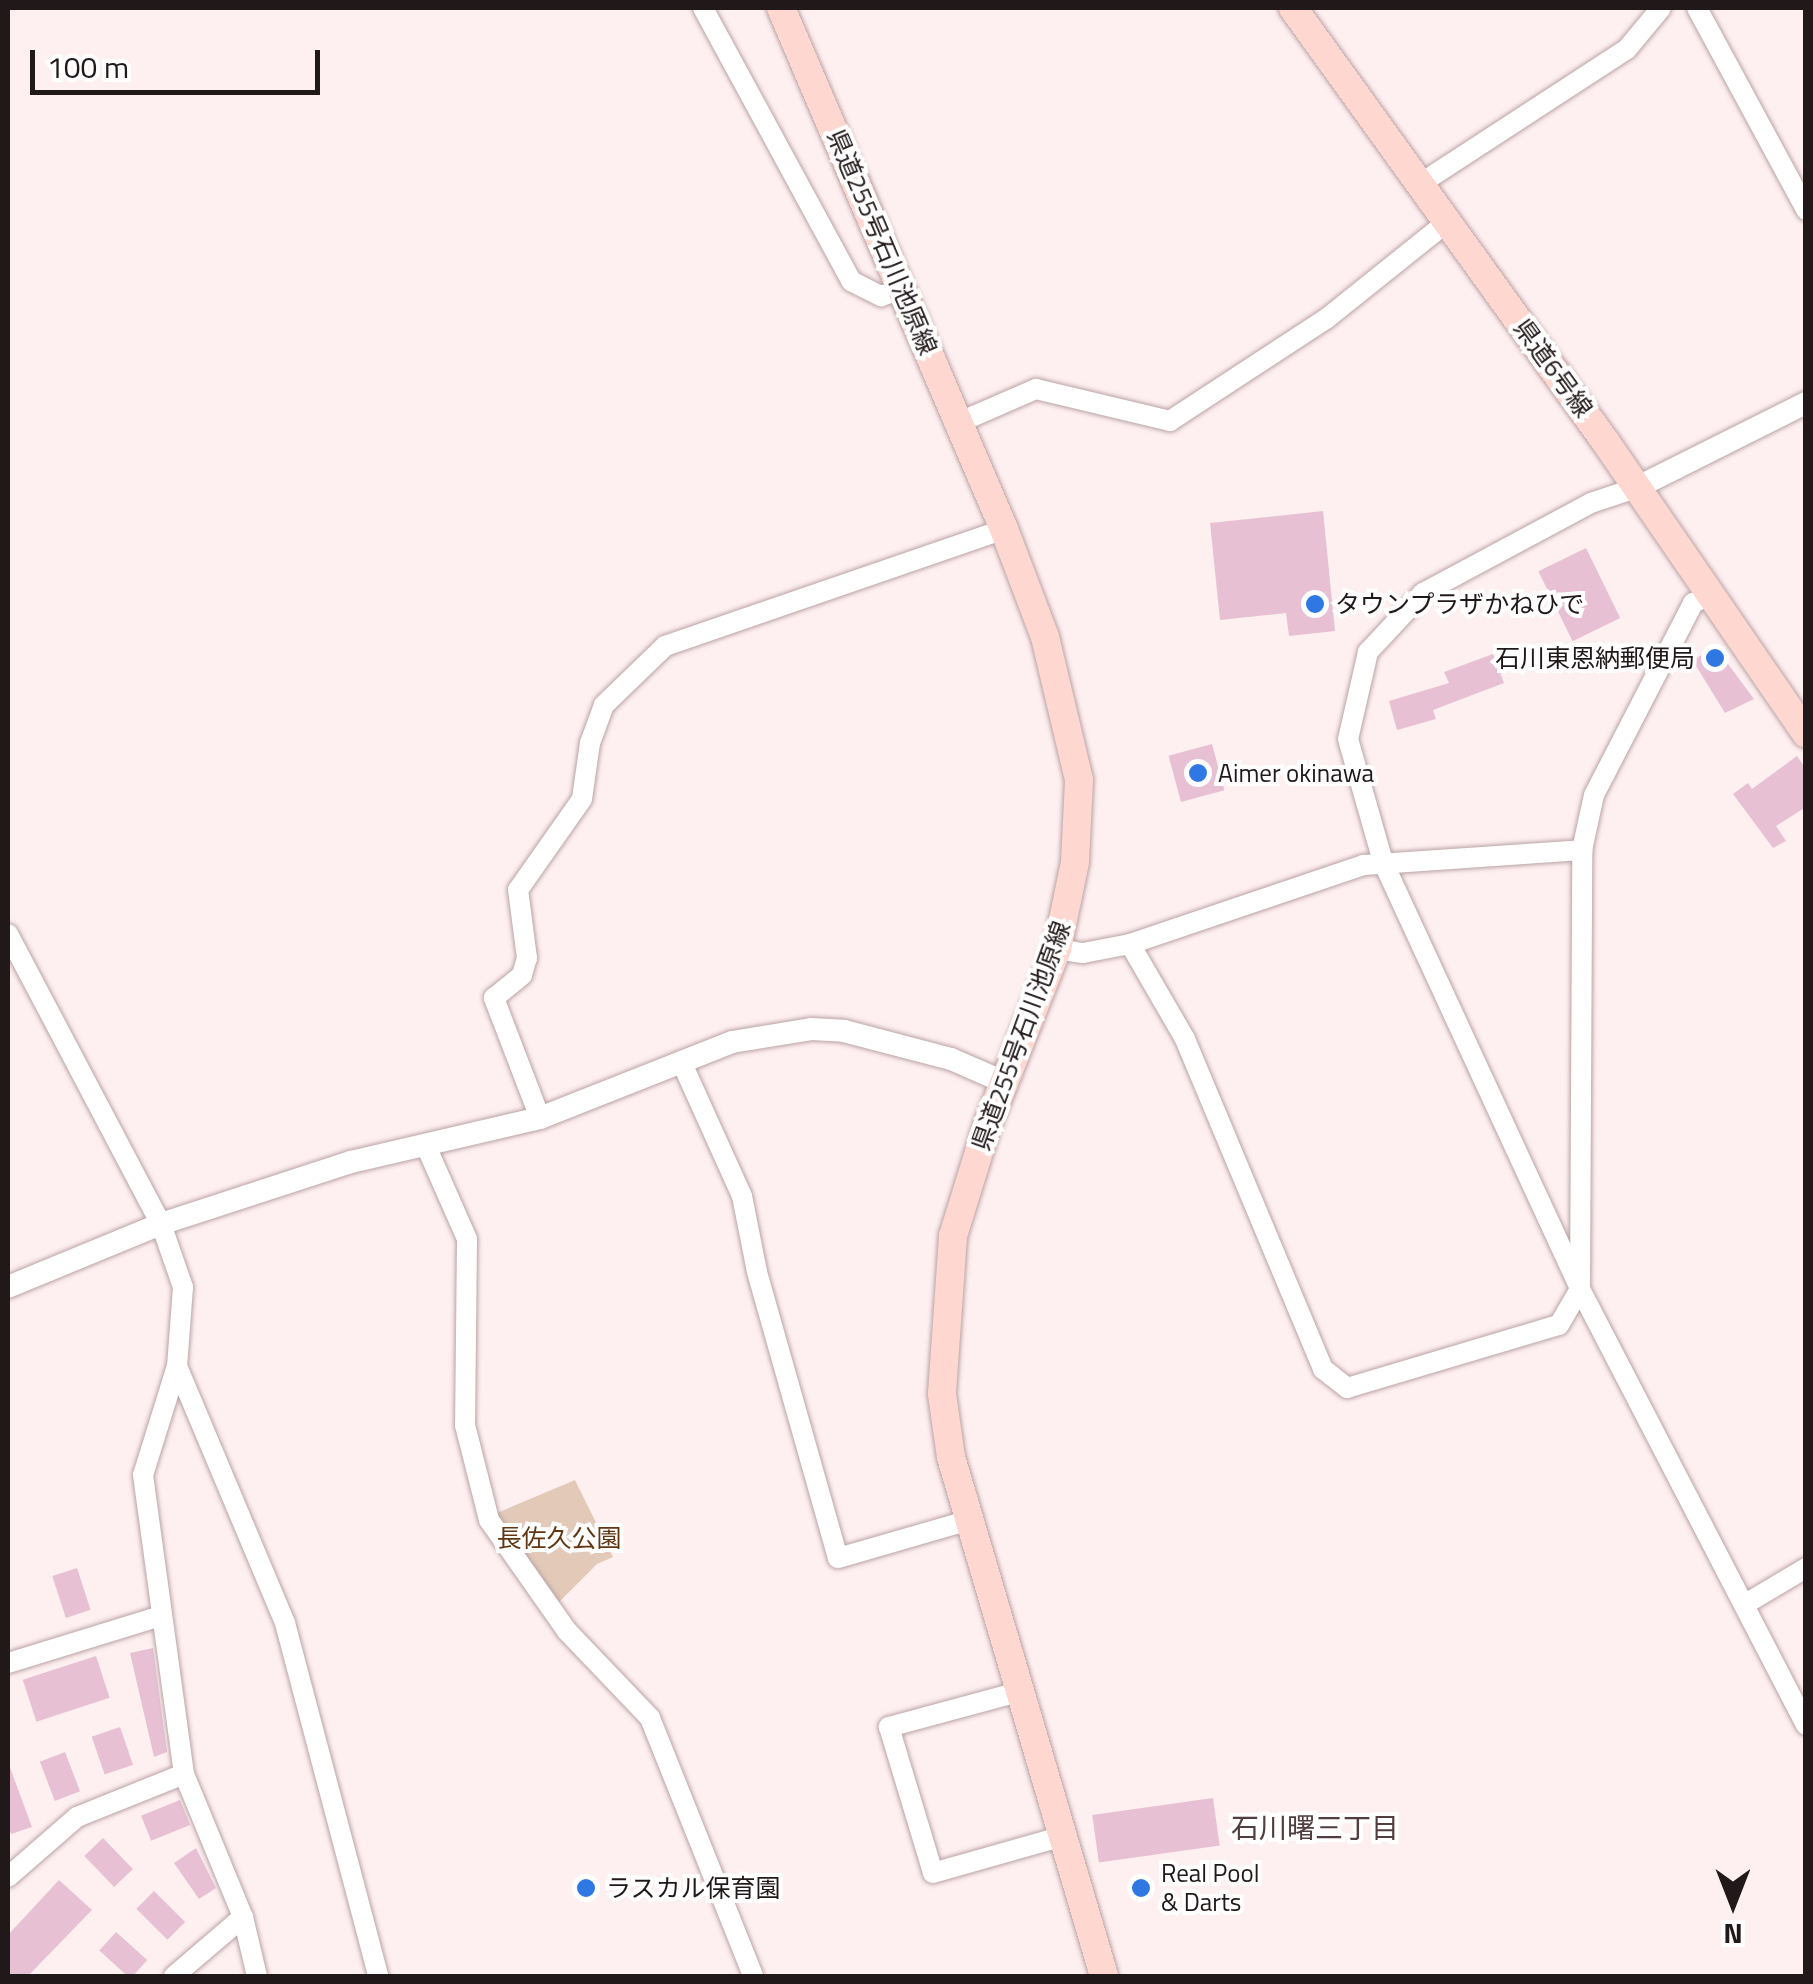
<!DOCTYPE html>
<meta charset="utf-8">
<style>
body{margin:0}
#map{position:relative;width:1813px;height:1984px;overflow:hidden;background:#feeff0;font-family:"Titillium Web","Noto Sans JP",sans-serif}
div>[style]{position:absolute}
.green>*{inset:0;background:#e3c9b8}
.building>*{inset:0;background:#e7c1d3;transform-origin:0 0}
.roads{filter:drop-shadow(0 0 2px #baa3a5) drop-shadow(0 0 2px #baa3a5)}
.minor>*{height:20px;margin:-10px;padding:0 10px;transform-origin:10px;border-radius:10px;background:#fff}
.tertiary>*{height:22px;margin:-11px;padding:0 11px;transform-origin:11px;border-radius:11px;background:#fff}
.secondary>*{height:28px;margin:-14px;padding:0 14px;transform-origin:14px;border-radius:14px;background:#fdd7d0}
.dots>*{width:28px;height:28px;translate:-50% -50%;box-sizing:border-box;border:5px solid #fff;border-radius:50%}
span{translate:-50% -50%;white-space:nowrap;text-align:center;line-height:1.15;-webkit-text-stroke:8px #fff;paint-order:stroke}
.street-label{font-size:25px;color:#211819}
.poi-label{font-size:25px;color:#211819}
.left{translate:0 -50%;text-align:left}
.right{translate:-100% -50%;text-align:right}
.park-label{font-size:25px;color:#623612}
.neighbourhood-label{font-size:28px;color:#523e40}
.frame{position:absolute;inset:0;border:10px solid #211819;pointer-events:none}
.north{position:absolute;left:1683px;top:1854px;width:100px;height:100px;-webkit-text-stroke:8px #fff;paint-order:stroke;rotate:180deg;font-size:28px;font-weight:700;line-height:40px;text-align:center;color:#211819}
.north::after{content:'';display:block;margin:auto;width:35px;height:45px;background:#211819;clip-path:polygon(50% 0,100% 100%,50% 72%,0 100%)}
.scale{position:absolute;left:30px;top:50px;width:290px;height:45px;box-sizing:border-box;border:5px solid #211819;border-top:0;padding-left:12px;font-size:30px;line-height:35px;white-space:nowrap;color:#211819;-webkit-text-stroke:8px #fff;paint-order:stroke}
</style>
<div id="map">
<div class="green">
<i style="clip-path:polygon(575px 1480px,613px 1557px,597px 1564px,557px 1604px,497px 1513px)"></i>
</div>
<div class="building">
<i style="clip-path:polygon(1323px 511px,1335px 631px,1289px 636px,1286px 613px,1220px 620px,1210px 523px)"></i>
<i style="left:1586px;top:548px;width:78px;height:53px;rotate:64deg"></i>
<i style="clip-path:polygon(1714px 645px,1754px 699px,1725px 713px,1693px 661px)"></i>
<i style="clip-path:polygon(1493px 654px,1504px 683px,1433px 710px,1436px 719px,1397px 730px,1389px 701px,1449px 683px,1444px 672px)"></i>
<i style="left:1212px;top:744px;width:48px;height:45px;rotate:75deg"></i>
<i style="clip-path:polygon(1797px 756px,1806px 769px,1806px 807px,1776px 826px,1786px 841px,1773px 848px,1733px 794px,1748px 783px,1752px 789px)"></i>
<i style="left:77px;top:1568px;width:44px;height:26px;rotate:72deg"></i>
<i style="clip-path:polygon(153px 1648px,167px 1752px,154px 1757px,130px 1653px)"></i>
<i style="left:96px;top:1656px;width:44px;height:77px;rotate:72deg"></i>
<i style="left:120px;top:1727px;width:40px;height:30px;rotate:71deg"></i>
<i style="left:65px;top:1752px;width:42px;height:27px;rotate:69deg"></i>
<i style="clip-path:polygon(9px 1765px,32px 1827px,11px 1834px,8px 1824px)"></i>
<i style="left:1213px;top:1798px;width:48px;height:122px;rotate:82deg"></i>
<i style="left:180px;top:1800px;width:27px;height:42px;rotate:68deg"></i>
<i style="left:103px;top:1838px;width:43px;height:26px;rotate:46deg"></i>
<i style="clip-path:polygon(196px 1848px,216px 1888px,199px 1899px,174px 1863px)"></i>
<i style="clip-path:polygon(59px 1880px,92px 1910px,28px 1976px,8px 1976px,8px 1935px)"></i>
<i style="left:154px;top:1891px;width:44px;height:25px;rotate:45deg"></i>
<i style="left:116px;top:1932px;width:42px;height:25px;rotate:42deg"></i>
</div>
<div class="roads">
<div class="minor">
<i style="left:703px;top:8px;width:311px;rotate:61.5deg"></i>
<i style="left:851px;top:281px;width:34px;rotate:27deg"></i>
<i style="left:881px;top:296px;width:22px;rotate:-18deg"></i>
<i style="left:1697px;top:8px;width:230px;rotate:61.6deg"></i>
<i style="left:1420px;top:184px;width:247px;rotate:-33.1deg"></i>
<i style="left:1627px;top:49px;width:53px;rotate:-50.3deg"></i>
<i style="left:960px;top:422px;width:83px;rotate:-23.5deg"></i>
<i style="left:1036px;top:389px;width:138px;rotate:13.4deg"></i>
<i style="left:1170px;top:421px;width:186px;rotate:-33.2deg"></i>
<i style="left:1326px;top:319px;width:155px;rotate:-38.7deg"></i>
<i style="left:1636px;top:488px;width:47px;rotate:161.6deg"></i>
<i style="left:1591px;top:503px;width:191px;rotate:151.8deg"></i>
<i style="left:1423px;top:593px;width:81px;rotate:133deg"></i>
<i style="left:1368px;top:652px;width:89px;rotate:102.9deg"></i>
<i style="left:1348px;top:739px;width:128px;rotate:74.1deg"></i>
<i style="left:1383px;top:862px;width:470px;rotate:65.2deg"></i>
<i style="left:1580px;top:1289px;width:491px;rotate:62.6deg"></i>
<i style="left:8px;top:934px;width:328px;rotate:62.2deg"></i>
<i style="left:161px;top:1224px;width:67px;rotate:70.8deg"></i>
<i style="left:183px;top:1287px;width:79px;rotate:94.3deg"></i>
<i style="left:177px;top:1366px;width:114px;rotate:107.3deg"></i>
<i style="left:143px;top:1475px;width:302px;rotate:82.2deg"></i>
<i style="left:184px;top:1774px;width:155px;rotate:67.6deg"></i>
<i style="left:243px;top:1917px;width:61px;rotate:76.7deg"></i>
<i style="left:1130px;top:944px;width:110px;rotate:59.9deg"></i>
<i style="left:1185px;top:1039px;width:358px;rotate:67.3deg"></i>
<i style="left:1323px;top:1369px;width:31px;rotate:38deg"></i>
<i style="left:1347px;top:1388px;width:221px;rotate:-16.6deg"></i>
<i style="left:1559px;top:1325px;width:42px;rotate:-59.7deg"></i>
<i style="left:1580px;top:1289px;width:439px;rotate:-89.7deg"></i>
<i style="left:1582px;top:850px;width:56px;rotate:-77.7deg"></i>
<i style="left:1594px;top:795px;width:216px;rotate:-62.7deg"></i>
<i style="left:1693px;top:603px;width:19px;rotate:-25deg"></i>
<i style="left:1057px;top:949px;width:26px;rotate:9deg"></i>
<i style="left:1083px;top:953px;width:48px;rotate:-10.8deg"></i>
<i style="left:1130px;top:944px;width:246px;rotate:-18.7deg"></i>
<i style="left:1363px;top:865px;width:220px;rotate:-3.9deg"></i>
<i style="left:681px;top:1061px;width:148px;rotate:65.7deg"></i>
<i style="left:742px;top:1196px;width:77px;rotate:78.8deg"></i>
<i style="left:757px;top:1272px;width:297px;rotate:74.2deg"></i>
<i style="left:838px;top:1558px;width:137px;rotate:-16.1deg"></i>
<i style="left:540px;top:1118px;width:129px;rotate:-111deg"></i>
<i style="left:494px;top:998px;width:36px;rotate:-39deg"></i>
<i style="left:522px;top:975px;width:18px;rotate:-74deg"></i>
<i style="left:527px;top:958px;width:69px;rotate:-97.5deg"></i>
<i style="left:518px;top:890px;width:111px;rotate:-54.9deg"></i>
<i style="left:582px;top:799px;width:57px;rotate:-81.9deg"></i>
<i style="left:590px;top:743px;width:40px;rotate:-69.8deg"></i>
<i style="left:604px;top:705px;width:85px;rotate:-44deg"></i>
<i style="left:665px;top:646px;width:359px;rotate:-19deg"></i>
<i style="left:426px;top:1146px;width:102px;rotate:66.2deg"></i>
<i style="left:467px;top:1239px;width:186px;rotate:90.6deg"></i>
<i style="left:465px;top:1425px;width:98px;rotate:75.8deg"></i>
<i style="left:489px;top:1520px;width:136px;rotate:54.9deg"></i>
<i style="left:567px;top:1631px;width:120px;rotate:46.3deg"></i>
<i style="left:650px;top:1718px;width:278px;rotate:68.2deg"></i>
<i style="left:177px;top:1366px;width:279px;rotate:67.2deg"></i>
<i style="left:285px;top:1623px;width:365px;rotate:75.2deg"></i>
<i style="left:1747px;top:1603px;width:69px;rotate:-30.7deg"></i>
<i style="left:8px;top:1663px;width:160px;rotate:-17.1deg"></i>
<i style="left:1022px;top:1691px;width:138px;rotate:164.9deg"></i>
<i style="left:889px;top:1727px;width:152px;rotate:73.2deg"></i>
<i style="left:933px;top:1873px;width:136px;rotate:-15.8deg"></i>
<i style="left:8px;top:1877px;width:91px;rotate:-41deg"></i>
<i style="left:77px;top:1817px;width:115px;rotate:-21.9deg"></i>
<i style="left:174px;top:1976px;width:91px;rotate:-40.5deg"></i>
</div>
<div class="tertiary">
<i style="left:1636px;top:488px;width:190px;rotate:-26.6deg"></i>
<i style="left:8px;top:1287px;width:165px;rotate:-22.4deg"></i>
<i style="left:161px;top:1224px;width:200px;rotate:-18.1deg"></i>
<i style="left:351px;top:1162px;width:194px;rotate:-13.1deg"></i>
<i style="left:540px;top:1118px;width:206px;rotate:-21.6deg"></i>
<i style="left:732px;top:1042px;width:80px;rotate:-9.3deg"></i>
<i style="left:811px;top:1029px;width:33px;rotate:3deg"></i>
<i style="left:844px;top:1031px;width:111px;rotate:14.7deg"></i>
<i style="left:951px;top:1059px;width:58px;rotate:23.5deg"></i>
</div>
<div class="secondary">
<i style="left:781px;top:8px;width:567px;rotate:66.83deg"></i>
<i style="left:1004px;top:529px;width:116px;rotate:69.2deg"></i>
<i style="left:1045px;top:637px;width:147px;rotate:76.6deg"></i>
<i style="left:1079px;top:780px;width:82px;rotate:92.8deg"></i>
<i style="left:1075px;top:862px;width:89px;rotate:101.7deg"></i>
<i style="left:1057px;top:949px;width:187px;rotate:111.6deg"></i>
<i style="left:988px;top:1123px;width:118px;rotate:107.2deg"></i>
<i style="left:953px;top:1236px;width:158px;rotate:94deg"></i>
<i style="left:942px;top:1394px;width:64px;rotate:81.9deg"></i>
<i style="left:951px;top:1457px;width:541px;rotate:73.57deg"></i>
<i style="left:1293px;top:8px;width:534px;rotate:54.23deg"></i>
<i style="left:1605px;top:441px;width:355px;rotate:55.5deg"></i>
</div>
</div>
<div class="dots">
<i style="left:1315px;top:604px;background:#2f78e4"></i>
<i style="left:1715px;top:658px;background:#2f78e4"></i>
<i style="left:1198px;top:773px;background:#2f78e4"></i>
<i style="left:586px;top:1888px;background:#2f78e4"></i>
<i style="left:1141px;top:1888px;background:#2f78e4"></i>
</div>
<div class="street-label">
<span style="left:882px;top:242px;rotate:67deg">県道255号石川池原線</span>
<span style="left:1553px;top:368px;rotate:54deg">県道6号線</span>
<span style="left:1021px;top:1036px;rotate:-70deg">県道255号石川池原線</span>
</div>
<div class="poi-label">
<span class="left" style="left:1335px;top:604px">タウンプラザかねひで</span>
<span class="right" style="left:1695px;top:658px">石川東恩納郵便局</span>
<span class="left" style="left:1218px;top:773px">Aimer okinawa</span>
<span class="left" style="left:1161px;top:1888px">Real Pool<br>&amp; Darts</span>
<span class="left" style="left:606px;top:1888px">ラスカル保育園</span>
</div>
<div class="park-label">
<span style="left:559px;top:1538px">長佐久公園</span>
</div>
<div class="neighbourhood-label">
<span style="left:1315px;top:1828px">石川曙三丁目</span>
</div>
<div class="frame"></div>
<div class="north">N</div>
<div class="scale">100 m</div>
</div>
